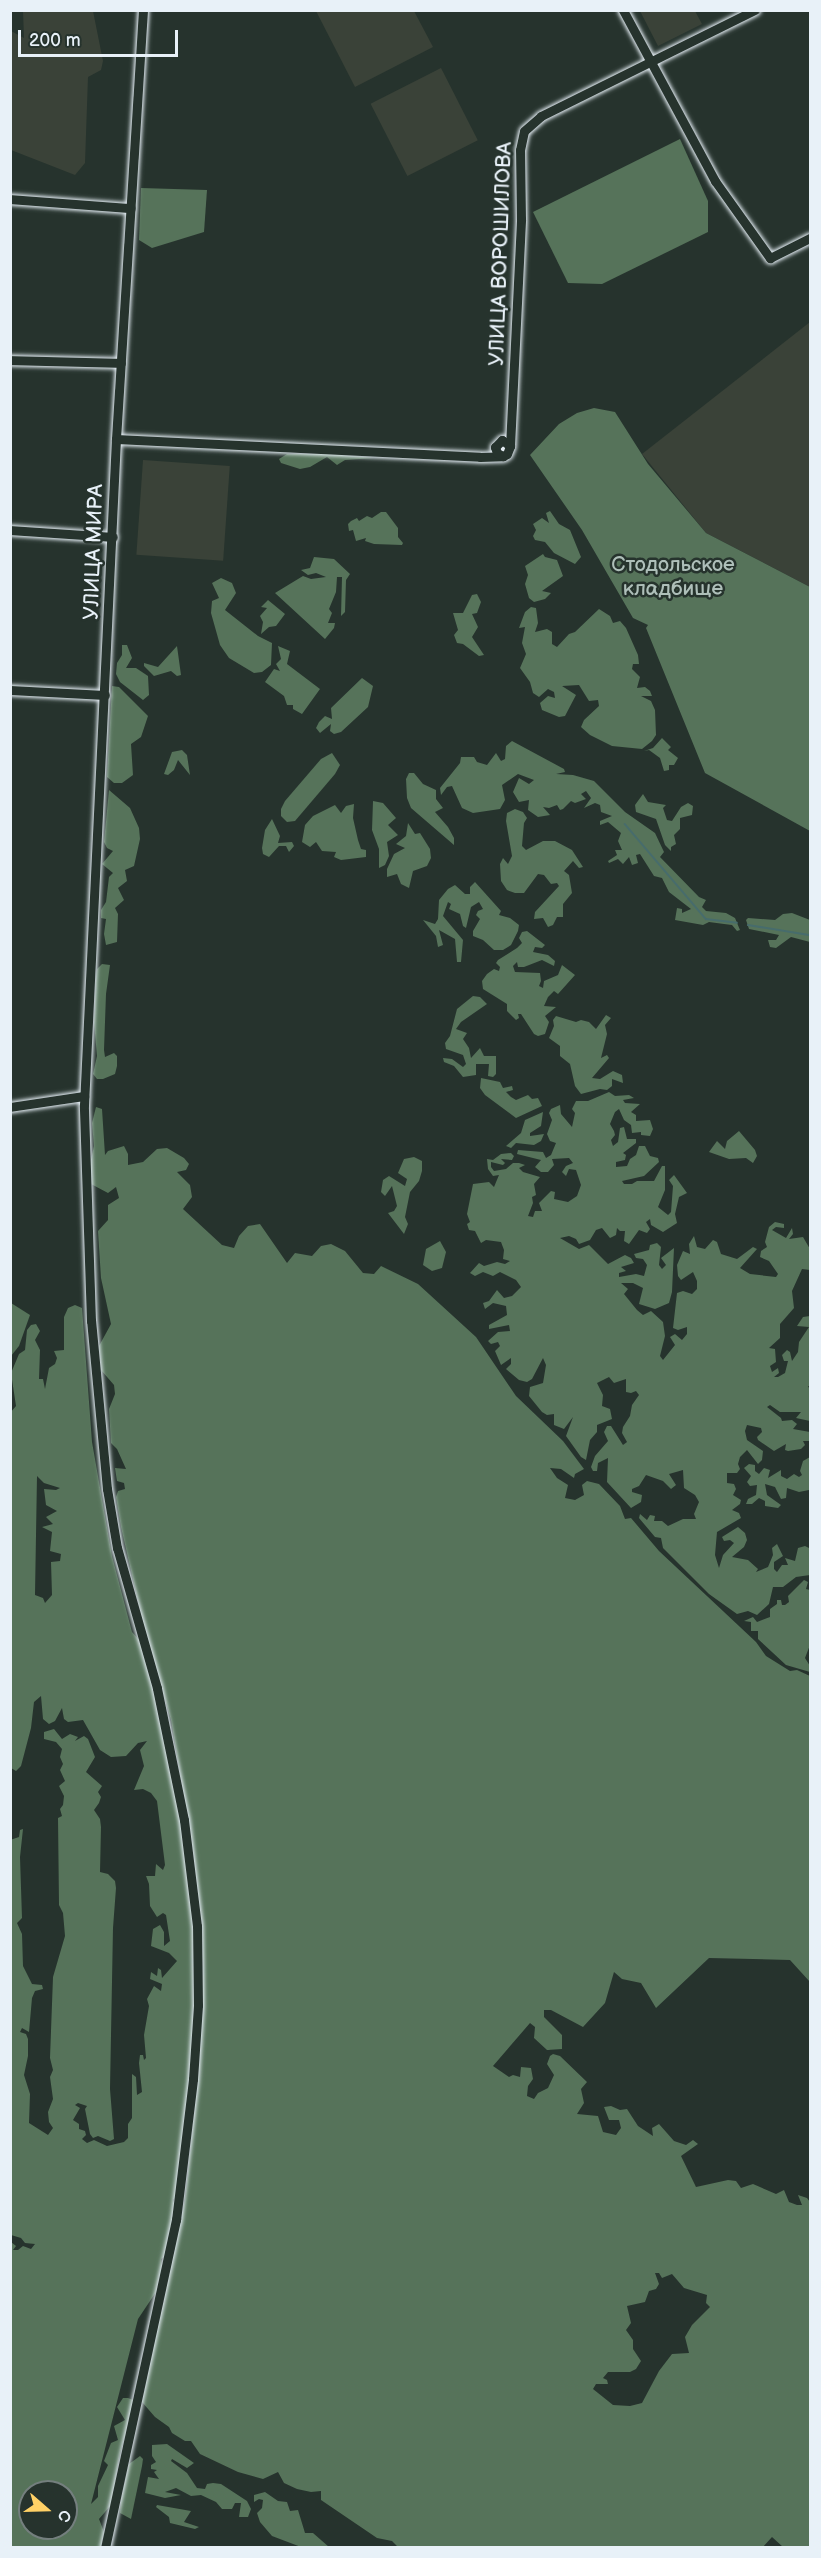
<!DOCTYPE html>
<meta charset="utf-8">
<style>
body{margin:0}
#map{position:relative;width:821px;height:2558px;overflow:hidden;background:#26332d;font-family:"Balsamiq Sans",sans-serif}
div>[style]{position:absolute}
.built>*{inset:0;background:#3a4238;transform-origin:0 0}
.green>*{inset:0;background:#56735a}
.stream>*{height:1.5px;margin:-0.75px;padding:0 0.75px;transform-origin:0.75px;border-radius:0.75px;background:#476c6c}
.roads{filter:drop-shadow(0 0 2px #e8f1f8) drop-shadow(0 0 2px #e8f1f8)}
.secondary>*{height:9px;margin:-4.5px;padding:0 4.5px;transform-origin:4.5px;border-radius:4.5px;background:#26332d}
span{translate:-50% -50%;white-space:nowrap;text-align:center;line-height:1.15;-webkit-text-stroke:5px #26332d;paint-order:stroke}
.street-label{font-size:21px;color:#e8f1f8}
.park-label{font-size:21px;color:#aebfb9}
.frame{position:absolute;inset:0;border:12px solid #e8f1f8;pointer-events:none}
.north{position:absolute;left:18px;top:2480px;width:60px;height:60px;box-sizing:border-box;background:#26332d;border:2px solid #747f7e;border-radius:50%;rotate:110deg;font-size:16px;font-weight:700;line-height:24px;text-align:center;color:#e8f1f8}
.north::after{content:'';display:block;margin:auto;width:21px;height:27px;background:#ffd166;clip-path:polygon(50% 0,100% 100%,50% 72%,0 100%)}
.scale{position:absolute;left:18px;top:30px;width:160px;height:27px;box-sizing:border-box;border:3px solid #e8f1f8;border-top:0;padding-left:8px;font-size:18px;line-height:21px;white-space:nowrap;color:#e8f1f8;-webkit-text-stroke:4px #26332d;paint-order:stroke}
</style>
<div id="map">
<div class="built">
<i style="clip-path:polygon(23px 11px,93px 11px,103px 61px,101px 70px,88px 77px,85px 163px,75px 175px,11px 150px,11px 31px,24px 38px)"></i>
<i style="clip-path:polygon(316px 11px,414px 11px,433px 47px,355px 87px)"></i>
<i style="clip-path:polygon(640px 11px,695px 11px,702px 24px,658px 46px)"></i>
<i style="left:441px;top:68px;width:81px;height:79px;rotate:63deg"></i>
<i style="clip-path:polygon(810px 322px,810px 587px,706px 533px,642px 454px)"></i>
<i style="left:143px;top:460px;width:87px;height:95px;rotate:4deg"></i>
</div>
<div class="green">
<i style="clip-path:polygon(680px 139px,708px 201px,708px 232px,602px 284px,568px 283px,533px 212px)"></i>
<i style="clip-path:polygon(141px 188px,207px 190px,204px 232px,152px 248px,139px 240px)"></i>
<i style="clip-path:polygon(594px 408px,615px 412px,648px 464px,706px 533px,810px 587px,810px 831px,705px 773px,646px 628px,648px 625px,633px 618px,582px 530px,530px 455px,559px 424px,577px 413px)"></i>
<i style="clip-path:polygon(287px 454px,331px 454px,374px 458px,345px 460px,337px 465px,327px 457px,310px 467px,300px 469px,281px 463px,279px 459px)"></i>
<i style="clip-path:polygon(550px 511px,559px 524px,570px 530px,581px 557px,575px 564px,554px 553px,545px 542px,535px 540px,533px 536px,536px 530px,533px 524px,542px 518px,549px 523px,546px 513px)"></i>
<i style="clip-path:polygon(381px 512px,386px 512px,398px 528px,398px 537px,403px 543px,402px 545px,374px 544px,365px 541px,366px 538px,356px 541px,353px 530px,349px 531px,348px 524px,351px 521px,357px 518px,359px 521px,367px 516px,372px 518px)"></i>
<i style="clip-path:polygon(543px 554px,545px 557px,557px 560px,563px 576px,542px 591px,551px 593px,545px 599px,534px 602px,529px 598px,525px 584px,528px 575px,525px 566px)"></i>
<i style="clip-path:polygon(314px 557px,334px 559px,350px 574px,346px 580px,345px 612px,341px 616px,342px 577px,337px 577px,336px 592px,329px 609px,332px 613px,328px 623px,335px 623px,334px 628px,325px 639px,275px 593px,303px 576px,311px 579px,326px 577px,316px 573px,308px 575px,301px 570px,310px 568px)"></i>
<i style="clip-path:polygon(221px 578px,232px 583px,236px 593px,225px 610px,258px 636px,272px 643px,271px 665px,262px 672px,254px 673px,229px 658px,220px 645px,211px 613px,212px 601px,219px 598px,212px 583px)"></i>
<i style="clip-path:polygon(477px 594px,481px 602px,477px 613px,472px 614px,478px 627px,472px 637px,484px 655px,479px 656px,463px 644px,457px 643px,454px 635px,458px 630px,453px 613px,463px 613px,472px 595px)"></i>
<i style="clip-path:polygon(268px 600px,285px 614px,276px 626px,269px 627px,261px 634px,263px 622px,260px 616px,267px 608px,261px 607px)"></i>
<i style="clip-path:polygon(531px 607px,536px 608px,538px 623px,535px 632px,547px 629px,552px 632px,552px 644px,557px 647px,569px 634px,575px 632px,599px 609px,610px 616px,613px 623px,620px 621px,626px 628px,638px 655px,639px 664px,633px 664px,632px 669px,640px 677px,637px 688px,645px 687px,650px 691px,652px 696px,641px 696px,651px 701px,655px 710px,656px 735px,652px 741px,642px 749px,612px 746px,590px 735px,581px 727px,584px 720px,599px 706px,598px 700px,589px 701px,579px 685px,562px 686px,576px 695px,565px 716px,559px 717px,542px 710px,540px 703px,548px 696px,555px 698px,554px 692px,548px 689px,539px 697px,533px 693px,530px 682px,520px 668px,526px 654px,522px 643px,525px 627px,519px 628px,525px 612px)"></i>
<i style="clip-path:polygon(122px 645px,127px 645px,132px 658px,126px 668px,136px 668px,148px 676px,149px 695px,143px 700px,120px 682px,116px 674px,117px 663px,122px 655px)"></i>
<i style="clip-path:polygon(177px 646px,181px 675px,177px 676px,171px 671px,154px 676px,144px 666px,144px 663px,158px 667px)"></i>
<i style="clip-path:polygon(278px 646px,290px 651px,287px 664px,320px 689px,302px 714px,293px 709px,293px 705px,287px 705px,284px 696px,265px 682px,274px 669px,280px 671px,276px 664px,281px 659px)"></i>
<i style="clip-path:polygon(362px 678px,373px 686px,368px 707px,341px 732px,334px 734px,330px 731px,331px 724px,320px 733px,316px 728px,319px 722px,325px 716px,332px 719px,331px 708px)"></i>
<i style="clip-path:polygon(112px 686px,119px 687px,148px 716px,141px 737px,131px 744px,133px 775px,122px 783px,114px 783px,107px 777px)"></i>
<i style="clip-path:polygon(662px 738px,671px 747px,668px 750px,678px 758px,674px 765px,669px 765px,669px 770px,664px 771px,660px 758px,649px 750px,644px 751px,653px 748px)"></i>
<i style="clip-path:polygon(512px 741px,564px 769px,565px 772px,556px 774px,573px 775px,594px 781px,625px 812px,655px 833px,664px 852px,660px 857px,699px 897px,706px 900px,702px 907px,706px 911px,726px 913px,735px 918px,740px 930px,737px 931px,732px 925px,724px 924px,709px 922px,703px 925px,675px 920px,677px 908px,682px 909px,682px 913px,691px 909px,669px 892px,662px 878px,654px 876px,640px 854px,636px 855px,638px 863px,632px 865px,629px 857px,623px 864px,618px 859px,609px 863px,608px 861px,617px 855px,615px 850px,622px 850px,618px 841px,621px 833px,608px 822px,600px 825px,600px 821px,612px 816px,601px 812px,600px 805px,595px 803px,584px 808px,591px 798px,586px 791px,581px 794px,586px 799px,575px 803px,571px 801px,563px 809px,560px 810px,557px 805px,549px 808px,543px 807px,550px 815px,538px 817px,528px 810px,529px 800px,519px 802px,513px 792px,519px 778px,529px 784px,534px 780px,518px 774px,502px 785px,505px 800px,500px 809px,473px 813px,462px 808px,452px 786px,447px 787px,441px 795px,440px 788px,460px 763px,461px 757px,474px 757px,477px 762px,487px 765px,496px 753px,501px 761px,505px 759px,506px 746px)"></i>
<i style="clip-path:polygon(182px 750px,187px 755px,190px 775px,178px 760px,174px 770px,168px 775px,164px 774px,172px 752px)"></i>
<i style="clip-path:polygon(332px 753px,340px 765px,335px 774px,295px 821px,287px 822px,281px 816px,281px 809px,285px 801px,321px 759px)"></i>
<i style="clip-path:polygon(409px 773px,414px 773px,423px 784px,436px 790px,436px 799px,443px 808px,435px 812px,448px 827px,454px 838px,454px 845px,411px 808px,407px 798px,406px 779px)"></i>
<i style="clip-path:polygon(109px 790px,130px 808px,139px 828px,140px 839px,134px 866px,125px 870px,127px 881px,118px 888px,124px 900px,115px 908px,118px 914px,117px 942px,106px 945px,104px 934px,106px 919px,101px 918px,101px 910px,106px 902px,109px 877px,113px 873px,102px 864px,113px 851px,107px 848px,104px 842px)"></i>
<i style="clip-path:polygon(643px 794px,648px 802px,666px 805px,663px 808px,667px 820px,672px 821px,681px 807px,688px 803px,693px 806px,692px 815px,680px 818px,680px 829px,674px 835px,676px 844px,671px 847px,671px 851px,665px 845px,656px 819px,636px 812px,635px 805px)"></i>
<i style="clip-path:polygon(373px 801px,383px 803px,396px 818px,388px 825px,398px 835px,387px 842px,389px 856px,385px 865px,379px 868px,379px 849px,372px 830px)"></i>
<i style="clip-path:polygon(354px 804px,353px 818px,358px 840px,361px 849px,366px 850px,366px 857px,341px 860px,334px 857px,336px 852px,322px 851px,316px 842px,310px 847px,302px 842px,305px 825px,313px 816px,335px 805px,341px 813px,346px 806px)"></i>
<i style="clip-path:polygon(515px 809px,523px 812px,527px 818px,524px 823px,522px 846px,526px 850px,543px 841px,555px 841px,572px 850px,583px 867px,579px 868px,573px 861px,564px 871px,569px 875px,572px 893px,563px 904px,563px 917px,557px 917px,553px 925px,548px 927px,543px 918px,534px 919px,535px 912px,559px 886px,557px 883px,551px 884px,544px 875px,538px 874px,524px 893px,515px 893px,507px 890px,501px 881px,500px 864px,503px 858px,508px 864px,512px 856px,506px 821px,507px 813px)"></i>
<i style="clip-path:polygon(272px 819px,280px 836px,278px 843px,292px 842px,294px 846px,289px 852px,286px 846px,279px 846px,269px 857px,263px 854px,262px 848px,265px 830px)"></i>
<i style="clip-path:polygon(408px 823px,415px 834px,420px 833px,430px 849px,431px 858px,427px 866px,413px 871px,409px 888px,401px 884px,397px 874px,387px 877px,387px 869px,394px 854px,405px 848px,396px 844px,406px 836px)"></i>
<i style="clip-path:polygon(475px 882px,501px 911px,499px 915px,510px 918px,519px 925px,518px 931px,511px 945px,503px 950px,494px 950px,483px 940px,473px 936px,473px 931px,480px 919px,476px 915px,478px 911px,483px 909px,479px 902px,471px 907px,466px 928px,463px 926px,460px 914px,449px 909px,451px 904px,448px 902px,443px 916px,463px 940px,461px 962px,457px 962px,455px 939px,439px 930px,443px 945px,438px 947px,436px 936px,423px 920px,435px 924px,438px 919px,439px 900px,448px 889px,455px 885px,465px 894px,470px 894px,470px 887px)"></i>
<i style="clip-path:polygon(792px 913px,810px 920px,810px 942px,791px 937px,776px 948px,770px 947px,768px 940px,776px 940px,779px 935px,749px 929px,746px 920px,748px 918px,775px 920px,783px 914px)"></i>
<i style="clip-path:polygon(527px 931px,545px 945px,542px 948px,535px 947px,533px 952px,548px 955px,555px 961px,554px 966px,542px 960px,524px 967px,518px 967px,517px 962px,513px 966px,515px 972px,540px 973px,541px 981px,539px 986px,543px 988px,544px 981px,558px 975px,562px 965px,575px 975px,558px 994px,554px 991px,548px 997px,544px 1006px,556px 1007px,545px 1016px,549px 1022px,545px 1034px,538px 1036px,534px 1034px,521px 1014px,518px 1014px,519px 1018px,516px 1020px,507px 1011px,507px 1004px,483px 989px,482px 981px,487px 974px,494px 969px,499px 971px,500px 967px,496px 963px,498px 960px,517px 948px,522px 943px,519px 938px,522px 932px)"></i>
<i style="clip-path:polygon(102px 964px,110px 965px,106px 994px,104px 1050px,105px 1057px,114px 1053px,117px 1056px,117px 1066px,115px 1074px,103px 1079px,97px 1079px,93px 1074px,97px 1056px,94px 1022px,96px 977px,97px 969px)"></i>
<i style="clip-path:polygon(473px 996px,480px 997px,487px 1004px,461px 1022px,456px 1029px,467px 1033px,463px 1039px,469px 1048px,471px 1058px,480px 1048px,484px 1056px,496px 1056px,496px 1074px,493px 1077px,488px 1076px,489px 1064px,476px 1064px,476px 1075px,463px 1077px,454px 1066px,444px 1062px,443px 1058px,452px 1059px,463px 1067px,466px 1064px,463px 1055px,446px 1049px,445px 1043px,450px 1036px,457px 1009px)"></i>
<i style="clip-path:polygon(606px 1015px,611px 1018px,605px 1025px,607px 1034px,601px 1058px,607px 1055px,609px 1058px,592px 1078px,600px 1079px,613px 1071px,622px 1075px,623px 1083px,612px 1079px,612px 1086px,607px 1090px,600px 1089px,581px 1094px,575px 1086px,570px 1064px,560px 1056px,560px 1046px,549px 1038px,554px 1026px,553px 1020px,556px 1016px,576px 1022px,581px 1020px,589px 1022px,596px 1029px)"></i>
<i style="clip-path:polygon(481px 1078px,500px 1082px,503px 1088px,512px 1086px,513px 1090px,506px 1092px,511px 1097px,516px 1100px,528px 1095px,532px 1099px,538px 1098px,542px 1106px,516px 1118px,485px 1095px,480px 1088px)"></i>
<i style="clip-path:polygon(609px 1092px,615px 1096px,629px 1095px,634px 1098px,623px 1100px,625px 1103px,640px 1104px,631px 1112px,636px 1115px,636px 1121px,650px 1120px,653px 1129px,650px 1136px,641px 1135px,641px 1132px,632px 1133px,631px 1125px,624px 1120px,619px 1109px,615px 1112px,610px 1124px,614px 1131px,615px 1135px,611px 1140px,613px 1146px,618px 1142px,620px 1128px,624px 1127px,627px 1139px,636px 1139px,636px 1143px,623px 1153px,626px 1155px,625px 1160px,616px 1162px,616px 1167px,627px 1166px,630px 1159px,636px 1155px,639px 1146px,645px 1146px,650px 1156px,658px 1158px,659px 1162px,644px 1176px,622px 1181px,624px 1184px,632px 1184px,637px 1181px,654px 1181px,662px 1166px,665px 1166px,665px 1190px,658px 1207px,668px 1215px,671px 1212px,673px 1186px,669px 1180px,674px 1175px,687px 1193px,679px 1197px,675px 1214px,677px 1223px,663px 1232px,651px 1225px,650px 1219px,646px 1222px,650px 1229px,647px 1233px,639px 1230px,629px 1244px,624px 1241px,625px 1231px,620px 1231px,617px 1228px,616px 1235px,610px 1238px,602px 1228px,596px 1230px,590px 1240px,579px 1244px,576px 1239px,569px 1236px,560px 1238px,579px 1249px,589px 1245px,608px 1264px,625px 1255px,631px 1258px,634px 1263px,621px 1267px,626px 1271px,619px 1273px,619px 1277px,636px 1274px,644px 1276px,647px 1265px,643px 1259px,636px 1258px,634px 1254px,649px 1250px,650px 1245px,657px 1243px,661px 1247px,659px 1265px,662px 1269px,666px 1265px,661px 1258px,674px 1248px,672px 1292px,669px 1303px,655px 1309px,639px 1304px,643px 1288px,633px 1283px,621px 1283px,628px 1289px,624px 1294px,637px 1310px,643px 1315px,651px 1311px,663px 1322px,665px 1336px,660px 1356px,663px 1360px,675px 1345px,670px 1337px,675px 1334px,682px 1340px,687px 1334px,687px 1327px,678px 1330px,673px 1328px,677px 1293px,683px 1291px,692px 1294px,697px 1289px,697px 1281px,693px 1272px,681px 1280px,678px 1276px,677px 1265px,683px 1251px,690px 1254px,689px 1244px,694px 1236px,697px 1247px,705px 1249px,713px 1240px,717px 1242px,721px 1254px,737px 1259px,753px 1247px,757px 1249px,740px 1268px,750px 1274px,776px 1277px,778px 1274px,769px 1261px,760px 1257px,761px 1251px,767px 1247px,765px 1242px,769px 1227px,775px 1222px,784px 1224px,784px 1228px,776px 1227px,772px 1230px,786px 1238px,792px 1228px,793px 1234px,789px 1239px,803px 1237px,810px 1249px,810px 1270px,802px 1269px,792px 1291px,794px 1308px,780px 1324px,780px 1338px,769px 1348px,775px 1349px,776px 1362px,770px 1366px,772px 1372px,778px 1368px,779px 1373px,774px 1377px,778px 1377px,785px 1373px,788px 1361px,784px 1361px,782px 1355px,787px 1350px,790px 1352px,792px 1361px,798px 1352px,799px 1342px,809px 1327px,797px 1326px,803px 1317px,810px 1316px,810px 1386px,808px 1386px,810px 1390px,810px 1421px,796px 1418px,801px 1412px,780px 1412px,770px 1405px,767px 1407px,781px 1418px,782px 1421px,792px 1420px,797px 1424px,793px 1429px,810px 1432px,810px 1441px,803px 1441px,805px 1445px,801px 1449px,788px 1451px,785px 1450px,786px 1444px,774px 1451px,758px 1440px,757px 1437px,762px 1432px,761px 1428px,747px 1425px,745px 1431px,747px 1440px,763px 1451px,762px 1460px,758px 1464px,747px 1450px,740px 1457px,738px 1464px,740px 1469px,737px 1473px,727px 1473px,727px 1483px,734px 1484px,736px 1489px,733px 1495px,741px 1500px,740px 1504px,732px 1510px,739px 1513px,741px 1518px,717px 1532px,715px 1555px,719px 1568px,723px 1555px,734px 1543px,730px 1540px,724px 1541px,722px 1537px,738px 1527px,745px 1533px,747px 1540px,744px 1547px,732px 1557px,748px 1560px,758px 1569px,756px 1572px,768px 1567px,773px 1555px,772px 1548px,777px 1544px,783px 1556px,774px 1562px,774px 1569px,777px 1572px,782px 1565px,788px 1565px,785px 1558px,795px 1561px,798px 1548px,805px 1546px,809px 1548px,810px 1575px,796px 1577px,783px 1587px,773px 1587px,769px 1604px,757px 1615px,748px 1611px,737px 1614px,709px 1594px,663px 1548px,661px 1538px,655px 1537px,639px 1518px,640px 1514px,647px 1520px,650px 1515px,655px 1516px,654px 1521px,662px 1521px,668px 1526px,683px 1519px,696px 1519px,694px 1514px,699px 1502px,695px 1495px,684px 1488px,683px 1470px,669px 1474px,676px 1485px,671px 1489px,663px 1481px,646px 1475px,639px 1486px,632px 1489px,632px 1492px,642px 1495px,641px 1502px,631px 1508px,607px 1482px,608px 1458px,598px 1463px,597px 1471px,593px 1471px,591px 1467px,595px 1456px,608px 1441px,604px 1432px,607px 1426px,611px 1426px,623px 1445px,627px 1442px,622px 1433px,623px 1427px,630px 1416px,632px 1405px,639px 1395px,636px 1391px,631px 1393px,626px 1392px,626px 1379px,614px 1383px,609px 1377px,597px 1383px,603px 1395px,602px 1406px,610px 1409px,612px 1419px,597px 1425px,597px 1432px,590px 1440px,586px 1460px,581px 1457px,566px 1436px,573px 1417px,564px 1429px,554px 1425px,554px 1414px,547px 1415px,542px 1412px,529px 1396px,530px 1387px,543px 1383px,546px 1365px,543px 1358px,532px 1379px,527px 1382px,519px 1380px,506px 1369px,511px 1364px,511px 1358px,501px 1365px,495px 1351px,500px 1346px,498px 1342px,491px 1344px,488px 1341px,498px 1332px,510px 1331px,509px 1325px,489px 1329px,489px 1325px,507px 1315px,506px 1306px,493px 1303px,485px 1309px,483px 1303px,489px 1301px,497px 1290px,504px 1298px,512px 1296px,521px 1287px,516px 1280px,500px 1272px,493px 1276px,483px 1272px,475px 1276px,470px 1273px,479px 1263px,484px 1266px,497px 1262px,505px 1264px,510px 1261px,503px 1259px,504px 1250px,501px 1242px,486px 1240px,481px 1243px,475px 1231px,469px 1230px,467px 1224px,470px 1222px,467px 1214px,473px 1184px,489px 1182px,494px 1187px,499px 1175px,493px 1176px,488px 1169px,487px 1159px,493px 1160px,501px 1154px,511px 1153px,514px 1156px,512px 1160px,501px 1159px,505px 1163px,503px 1165px,491px 1162px,491px 1167px,494px 1171px,506px 1169px,513px 1163px,519px 1163px,525px 1165px,519px 1168px,523px 1172px,540px 1177px,534px 1184px,536px 1195px,532px 1197px,533px 1203px,528px 1216px,533px 1217px,535px 1211px,542px 1211px,539px 1203px,551px 1191px,555px 1192px,554px 1199px,568px 1202px,577px 1196px,581px 1185px,576px 1170px,569px 1169px,566px 1176px,562px 1172px,566px 1166px,573px 1163px,569px 1158px,552px 1159px,554px 1165px,548px 1172px,541px 1172px,535px 1167px,541px 1160px,517px 1154px,518px 1150px,543px 1152px,546px 1158px,551px 1155px,556px 1143px,550px 1141px,547px 1134px,552px 1120px,549px 1113px,551px 1109px,560px 1105px,561px 1114px,572px 1127px,575px 1113px,572px 1109px,576px 1101px,588px 1101px)"></i>
<i style="clip-path:polygon(evenodd,96px 1107px,102px 1109px,105px 1155px,108px 1151px,124px 1146px,128px 1154px,128px 1165px,143px 1162px,157px 1149px,167px 1148px,184px 1158px,189px 1164px,186px 1170px,177px 1172px,190px 1185px,192px 1197px,183px 1209px,222px 1245px,234px 1248px,239px 1236px,248px 1226px,260px 1224px,287px 1263px,295px 1253px,312px 1256px,321px 1246px,331px 1244px,345px 1251px,363px 1273px,374px 1274px,381px 1266px,418px 1284px,476px 1337px,516px 1396px,563px 1441px,584px 1469px,575px 1474px,574px 1478px,561px 1469px,550px 1468px,557px 1478px,568px 1485px,565px 1498px,575px 1500px,584px 1495px,582px 1485px,587px 1481px,599px 1484px,620px 1506px,625px 1519px,631px 1518px,659px 1551px,756px 1642px,766px 1656px,790px 1671px,797px 1670px,810px 1676px,810px 1982px,790px 1960px,709px 1958px,656px 2008px,641px 1983px,622px 1979px,614px 1972px,605px 2003px,583px 2027px,551px 2010px,544px 2010px,544px 2017px,562px 2035px,562px 2049px,547px 2050px,534px 2038px,535px 2027px,530px 2023px,493px 2066px,509px 2077px,513px 2075px,520px 2077px,521px 2067px,531px 2068px,533px 2079px,528px 2086px,527px 2096px,534px 2099px,538px 2093px,548px 2088px,554px 2075px,547px 2064px,550px 2056px,553px 2054px,560px 2056px,587px 2082px,581px 2089px,584px 2103px,577px 2114px,598px 2116px,603px 2132px,616px 2135px,621px 2128px,619px 2120px,609px 2120px,604px 2107px,611px 2106px,620px 2110px,627px 2109px,638px 2126px,653px 2136px,652px 2128px,659px 2124px,674px 2141px,686px 2145px,693px 2140px,698px 2144px,681px 2156px,696px 2187px,728px 2180px,736px 2181px,741px 2188px,753px 2184px,776px 2194px,784px 2190px,789px 2202px,797px 2205px,802px 2205px,798px 2195px,807px 2198px,810px 2202px,810px 2547px,783px 2547px,772px 2537px,762px 2548px,398px 2547px,392px 2541px,377px 2538px,321px 2500px,321px 2491px,311px 2492px,297px 2489px,284px 2483px,278px 2472px,263px 2479px,238px 2472px,200px 2454px,191px 2441px,185px 2441px,172px 2433px,169px 2427px,155px 2417px,142px 2402px,185px 2200px,199px 2068px,203px 1966px,193px 1850px,171px 1720px,143px 1623px,121px 1527px,116px 1497px,118px 1491px,125px 1489px,124px 1483px,117px 1481px,115px 1468px,126px 1469px,117px 1449px,111px 1443px,109px 1409px,115px 1394px,114px 1385px,101px 1370px,99px 1346px,111px 1324px,101px 1278px,98px 1231px,108px 1220px,108px 1205px,119px 1198px,116px 1187px,108px 1193px,91px 1184px,90px 1164px,94px 1146px,92px 1123px,96px 1107px,655px 2273px,659px 2273px,662px 2278px,672px 2274px,684px 2288px,707px 2295px,706px 2303px,710px 2307px,692px 2325px,685px 2337px,689px 2353px,672px 2354px,659px 2371px,642px 2403px,630px 2406px,613px 2405px,593px 2389px,596px 2384px,608px 2384px,607px 2380px,603px 2378px,608px 2372px,630px 2372px,636px 2369px,641px 2361px,633px 2349px,633px 2340px,626px 2330px,631px 2323px,627px 2306px,645px 2302px,649px 2291px,656px 2289px,659px 2284px,655px 2273px)"></i>
<i style="clip-path:polygon(543px 1112px,541px 1126px,530px 1133px,530px 1136px,544px 1134px,541px 1141px,534px 1145px,516px 1143px,511px 1148px,506px 1146px,521px 1133px,525px 1120px)"></i>
<i style="clip-path:polygon(739px 1131px,755px 1150px,757px 1156px,753px 1163px,746px 1158px,729px 1159px,709px 1152px,717px 1141px,725px 1149px,727px 1141px)"></i>
<i style="clip-path:polygon(414px 1157px,422px 1161px,422px 1171px,419px 1181px,410px 1192px,405px 1217px,408px 1224px,404px 1234px,388px 1213px,394px 1211px,397px 1206px,392px 1186px,385px 1196px,381px 1192px,383px 1180px,389px 1176px,405px 1186px,407px 1179px,398px 1173px,404px 1159px)"></i>
<i style="clip-path:polygon(440px 1241px,446px 1252px,442px 1268px,432px 1271px,423px 1265px,426px 1249px)"></i>
<i style="clip-path:polygon(11px 1303px,30px 1315px,19px 1346px,11px 1356px)"></i>
<i style="clip-path:polygon(evenodd,75px 1305px,82px 1308px,92px 1442px,112px 1556px,132px 1632px,140px 1641px,149px 1669px,180px 1815px,195px 1923px,194px 2034px,177px 2195px,173px 2200px,175px 2207px,166px 2256px,161px 2259px,163px 2273px,158px 2289px,138px 2319px,91px 2504px,98px 2497px,98px 2486px,108px 2465px,104px 2461px,111px 2443px,118px 2440px,114px 2426px,125px 2420px,117px 2407px,123px 2398px,128px 2398px,133px 2400px,131px 2414px,120px 2453px,111px 2505px,99px 2519px,104px 2532px,101px 2547px,11px 2547px,11px 2242px,16px 2246px,13px 2250px,18px 2250px,23px 2246px,31px 2249px,35px 2244px,25px 2243px,21px 2238px,11px 2235px,10px 1840px,19px 1837px,20px 1830px,23px 1829px,20px 1857px,22px 1918px,17px 1923px,22px 1934px,23px 1966px,32px 1984px,42px 1985px,43px 1989px,35px 1991px,32px 1998px,29px 2032px,22px 2028px,20px 2032px,26px 2034px,28px 2039px,28px 2056px,24px 2075px,30px 2094px,29px 2123px,48px 2135px,53px 2128px,49px 2122px,48px 2112px,53px 2099px,50px 2077px,53px 2070px,50px 2058px,53px 1977px,65px 1936px,63px 1913px,59px 1905px,58px 1818px,62px 1816px,60px 1809px,63px 1805px,64px 1796px,59px 1786px,65px 1781px,60px 1770px,63px 1764px,60px 1757px,62px 1749px,56px 1742px,44px 1739px,44px 1732px,54px 1729px,62px 1739px,70px 1734px,78px 1737px,75px 1741px,84px 1736px,88px 1739px,95px 1757px,86px 1772px,102px 1786px,98px 1792px,101px 1797px,99px 1803px,94px 1810px,100px 1819px,101px 1827px,100px 1872px,108px 1874px,115px 1881px,116px 1888px,113px 1928px,110px 2089px,114px 2139px,110px 2141px,98px 2136px,93px 2138px,90px 2134px,85px 2109px,87px 2106px,78px 2103px,75px 2105px,80px 2108px,73px 2120px,79px 2124px,79px 2129px,85px 2131px,86px 2135px,82px 2139px,87px 2143px,94px 2140px,107px 2146px,124px 2142px,128px 2138px,128px 2124px,132px 2118px,132px 2074px,136px 2077px,137px 2095px,142px 2092px,139px 2063px,140px 2055px,143px 2055px,144px 2060px,146px 2058px,144px 2035px,149px 2006px,147px 1999px,154px 1986px,161px 1991px,162px 1984px,150px 1979px,151px 1972px,157px 1976px,158px 1968px,161px 1970px,162px 1978px,177px 1961px,169px 1953px,151px 1946px,153px 1929px,160px 1925px,164px 1932px,164px 1946px,170px 1941px,166px 1915px,163px 1913px,157px 1917px,150px 1906px,149px 1884px,146px 1876px,155px 1876px,156px 1864px,163px 1870px,165px 1865px,157px 1801px,151px 1793px,143px 1789px,134px 1790px,144px 1766px,140px 1750px,147px 1741px,138px 1743px,126px 1756px,111px 1757px,100px 1750px,83px 1720px,68px 1722px,64px 1719px,62px 1708px,55px 1721px,49px 1724px,43px 1719px,41px 1696px,34px 1702px,31px 1728px,21px 1766px,16px 1771px,11px 1768px,10px 1413px,16px 1406px,11px 1373px,19px 1354px,25px 1350px,27px 1330px,31px 1325px,36px 1324px,40px 1331px,35px 1340px,40px 1350px,39px 1379px,43px 1379px,45px 1389px,49px 1368px,55px 1364px,57px 1358px,54px 1351px,64px 1350px,64px 1317px,68px 1308px,75px 1305px,37px 1476px,44px 1483px,60px 1488px,56px 1490px,44px 1489px,46px 1505px,57px 1511px,46px 1517px,53px 1524px,42px 1527px,52px 1532px,50px 1551px,61px 1554px,60px 1561px,51px 1562px,52px 1595px,45px 1603px,43px 1598px,35px 1595px,37px 1476px,75px 1305px,30px 2492px,66px 2492px,66px 2528px,30px 2528px,30px 2492px)"></i>
<i style="clip-path:polygon(810px 1457px,810px 1494px,809px 1490px,799px 1492px,787px 1488px,786px 1498px,781px 1499px,775px 1487px,765px 1484px,767px 1495px,781px 1505px,778px 1508px,765px 1506px,765px 1501px,759px 1498px,752px 1504px,746px 1504px,748px 1499px,756px 1495px,757px 1485px,750px 1486px,747px 1482px,751px 1476px,744px 1468px,749px 1464px,755px 1465px,755px 1471px,759px 1474px,764px 1468px,770px 1470px,768px 1478px,781px 1470px,781px 1476px,787px 1479px,794px 1474px,799px 1477px,802px 1475px,800px 1471px,803px 1461px)"></i>
<i style="clip-path:polygon(804px 1580px,808px 1582px,806px 1589px,810px 1590px,810px 1645px,805px 1658px,810px 1666px,810px 1672px,786px 1665px,758px 1639px,758px 1631px,751px 1631px,751px 1622px,744px 1621px,753px 1617px,757px 1622px,770px 1617px,770px 1609px,777px 1604px,777px 1600px,781px 1600px,782px 1605px,785px 1605px,789px 1602px,788px 1596px)"></i>
<i style="clip-path:polygon(167px 2444px,194px 2463px,187px 2468px,172px 2459px,171px 2461px,187px 2473px,197px 2488px,205px 2489px,207px 2484px,213px 2483px,221px 2484px,247px 2501px,251px 2509px,248px 2517px,239px 2517px,241px 2503px,235px 2503px,232px 2509px,222px 2509px,216px 2502px,201px 2495px,191px 2496px,176px 2488px,165px 2492px,181px 2495px,165px 2498px,145px 2493px,148px 2477px,159px 2479px,154px 2472px,157px 2470px,151px 2469px,151px 2465px,156px 2462px,152px 2456px,152px 2445px)"></i>
<i style="clip-path:polygon(140px 2456px,143px 2459px,142px 2466px,131px 2519px,120px 2513px,121px 2500px,129px 2464px)"></i>
<i style="clip-path:polygon(265px 2492px,278px 2501px,287px 2502px,290px 2511px,298px 2510px,305px 2533px,313px 2533px,329px 2547px,301px 2547px,272px 2536px,260px 2522px,257px 2513px,262px 2508px,263px 2500px,259px 2499px,254px 2502px,254px 2495px)"></i>
<i style="clip-path:polygon(157px 2505px,191px 2511px,184px 2522px,199px 2527px,195px 2529px,170px 2523px,169px 2517px,156px 2507px)"></i>
</div>
<div class="stream">
<i style="left:625px;top:824px;width:125px;rotate:49.5deg"></i>
<i style="left:706px;top:919px;width:31px;rotate:7deg"></i>
<i style="left:748px;top:925px;width:63px;rotate:9.2deg"></i>
</div>
<div class="roads">
<div class="secondary">
<i style="left:623px;top:10px;width:194px;rotate:61.7deg"></i>
<i style="left:715px;top:181px;width:95px;rotate:54.5deg"></i>
<i style="left:770px;top:258px;width:45px;rotate:-26.6deg"></i>
<i style="left:10px;top:199px;width:121px;rotate:4.3deg"></i>
<i style="left:10px;top:360px;width:111px;rotate:1.5deg"></i>
<i style="left:116px;top:439px;width:364px;rotate:2.8deg"></i>
<i style="left:480px;top:457px;width:23px;rotate:-2deg"></i>
<i style="left:503px;top:456px;width:4px;rotate:-27deg"></i>
<i style="left:507px;top:454px;width:9px;rotate:-69deg"></i>
<i style="left:510px;top:446px;width:10px;rotate:-143deg"></i>
<i style="left:502px;top:440px;width:10px;rotate:135deg"></i>
<i style="left:495px;top:447px;width:6px;rotate:72deg"></i>
<i style="left:497px;top:453px;width:7px;rotate:27deg"></i>
<i style="left:510px;top:446px;width:227px;rotate:-87.2deg"></i>
<i style="left:521px;top:219px;width:69px;rotate:-90.8deg"></i>
<i style="left:520px;top:150px;width:19px;rotate:-78deg"></i>
<i style="left:524px;top:131px;width:23px;rotate:-41deg"></i>
<i style="left:541px;top:116px;width:239px;rotate:-26.4deg"></i>
<i style="left:10px;top:530px;width:103px;rotate:3.9deg"></i>
<i style="left:10px;top:690px;width:95px;rotate:3deg"></i>
<i style="left:10px;top:1107px;width:75px;rotate:-8.5deg"></i>
<i style="left:105px;top:2548px;width:336px;rotate:-77.8deg"></i>
<i style="left:176px;top:2220px;width:142px;rotate:-83.1deg"></i>
<i style="left:193px;top:2079px;width:74px;rotate:-86.1deg"></i>
<i style="left:198px;top:2005px;width:79px;rotate:-90.7deg"></i>
<i style="left:197px;top:1926px;width:107px;rotate:-97deg"></i>
<i style="left:184px;top:1820px;width:135px;rotate:-101.6deg"></i>
<i style="left:157px;top:1688px;width:146px;rotate:-105.9deg"></i>
<i style="left:117px;top:1548px;width:60px;rotate:-99.6deg"></i>
<i style="left:107px;top:1489px;width:169px;rotate:-95.4deg"></i>
<i style="left:91px;top:1321px;width:216px;rotate:-91.9deg"></i>
<i style="left:84px;top:1105px;width:667px;rotate:-87.25deg"></i>
<i style="left:116px;top:439px;width:430px;rotate:-86.4deg"></i>
</div>
</div>
<div class="street-label">
<span style="left:501px;top:254px;rotate:-88deg">УЛИЦА ВОРОШИЛОВА</span>
<span style="left:94px;top:552px;rotate:-88deg">УЛИЦА МИРА</span>
</div>
<div class="park-label">
<span style="left:673px;top:577px">Стодольское<br>кладбище</span>
</div>
<div class="frame"></div>
<div class="north">С</div>
<div class="scale">200 m</div>
</div>
